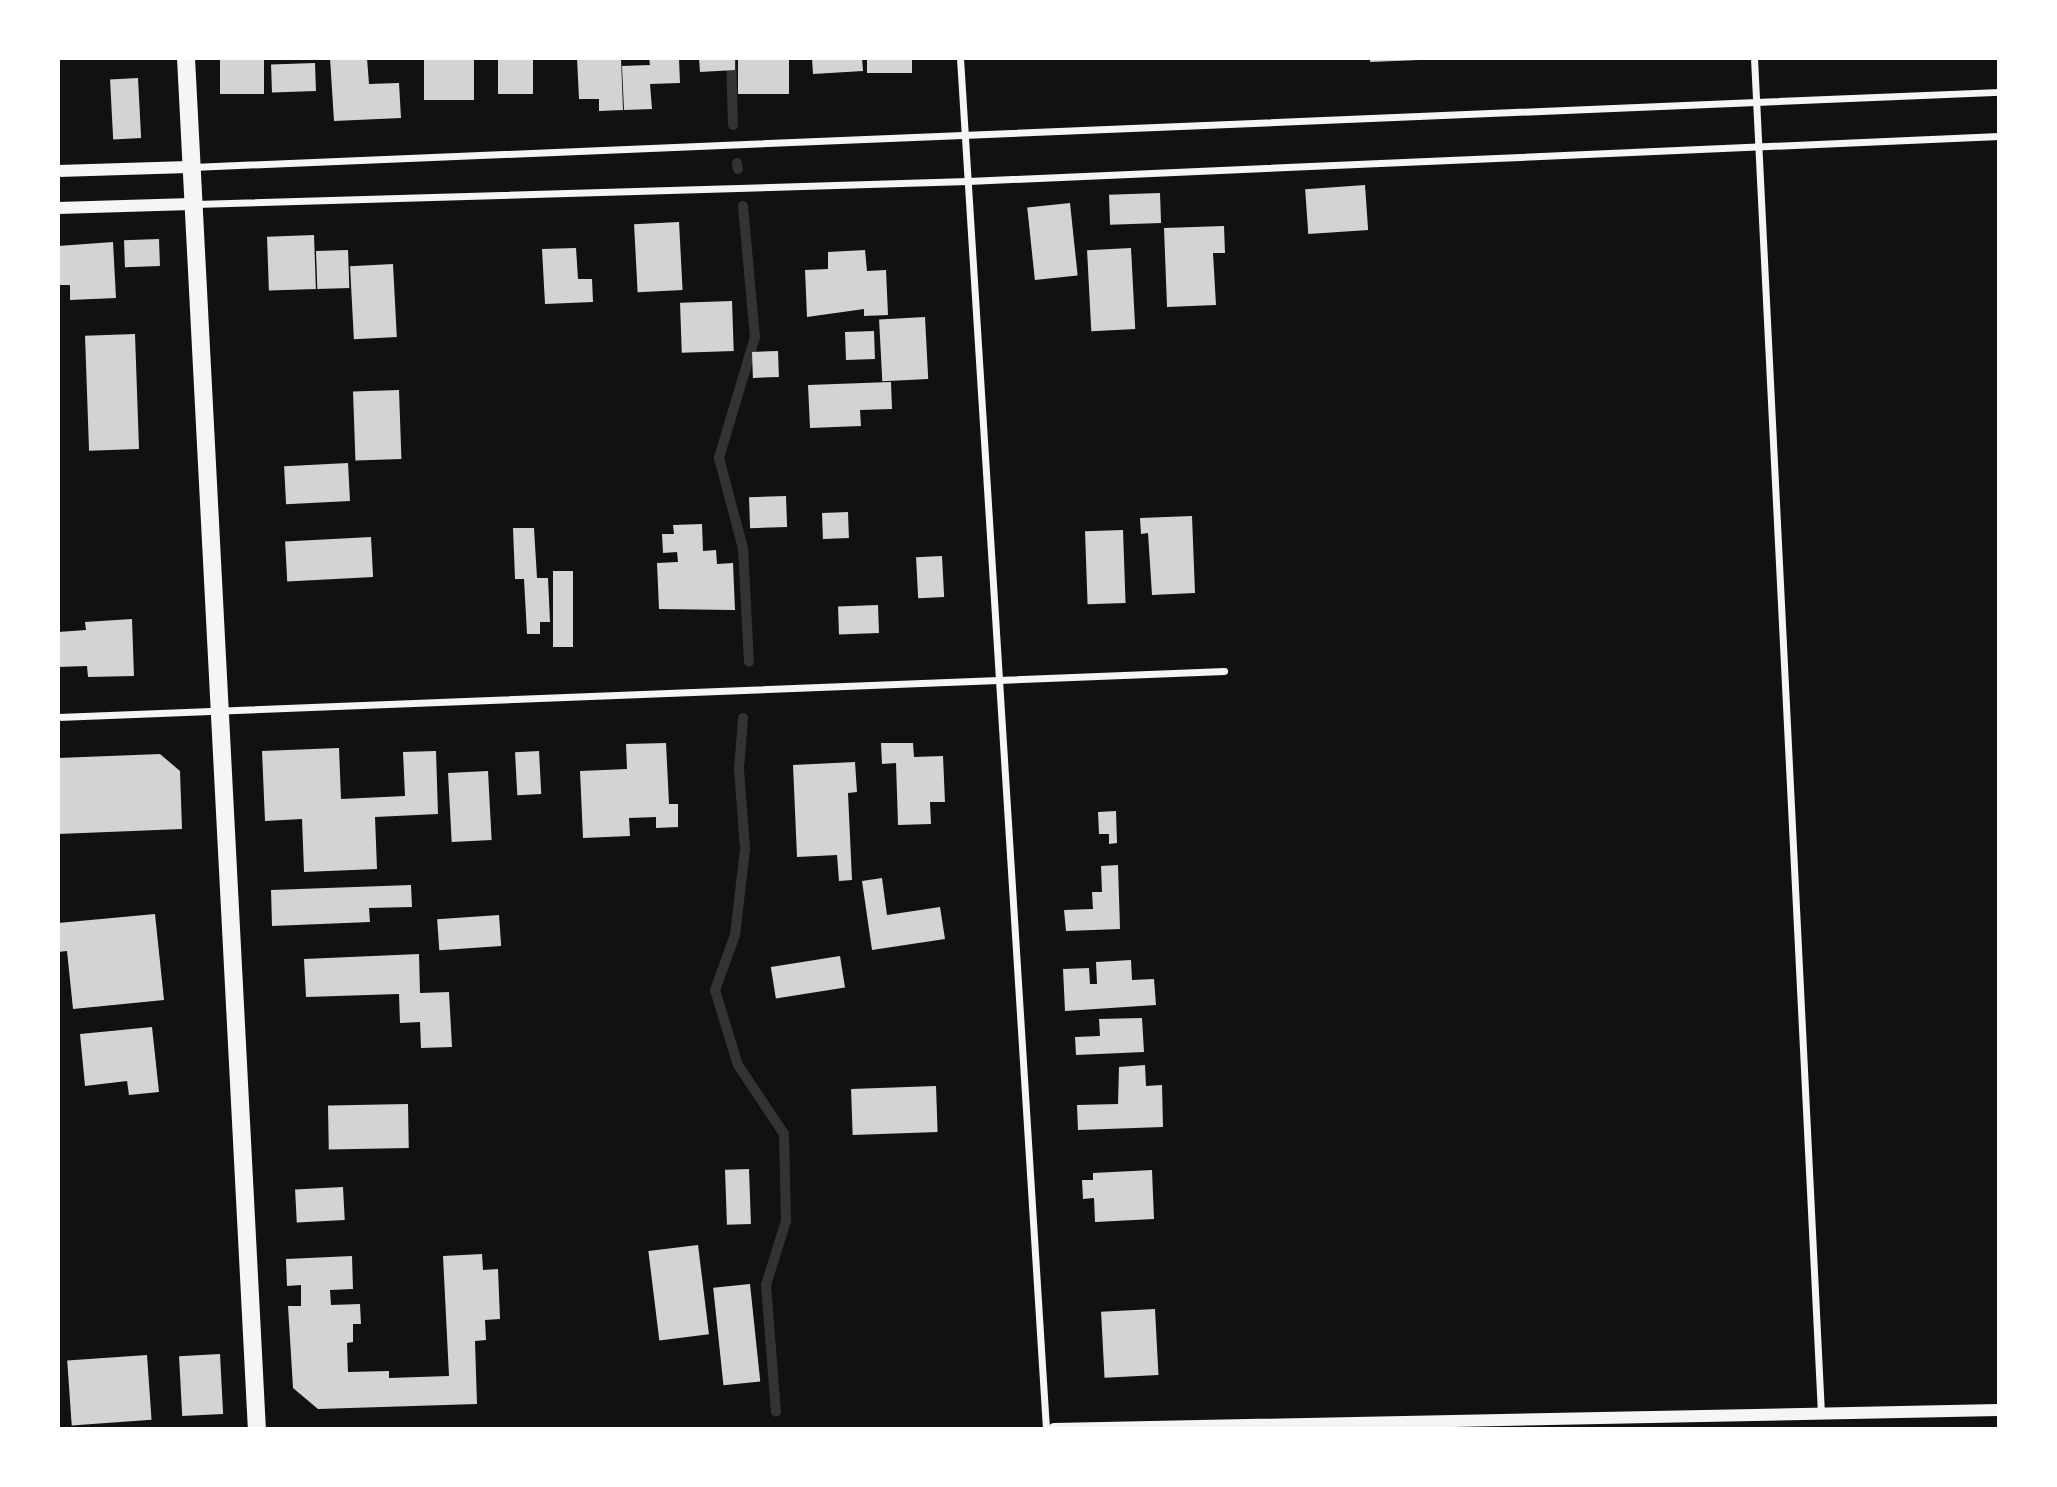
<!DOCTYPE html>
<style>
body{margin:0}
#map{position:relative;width:2057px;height:1487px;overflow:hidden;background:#111;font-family:"DejaVu Sans",sans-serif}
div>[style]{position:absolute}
.stream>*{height:10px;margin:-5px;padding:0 5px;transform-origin:5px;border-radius:5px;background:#333}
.building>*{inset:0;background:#d3d3d3;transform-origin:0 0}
.minor>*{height:7px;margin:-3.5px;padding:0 3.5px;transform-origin:3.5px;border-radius:3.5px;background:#f5f5f5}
.tertiary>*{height:12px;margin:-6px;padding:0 6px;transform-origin:6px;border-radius:6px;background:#f5f5f5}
.primary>*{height:18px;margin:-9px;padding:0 9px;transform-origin:9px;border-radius:9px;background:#f5f5f5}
span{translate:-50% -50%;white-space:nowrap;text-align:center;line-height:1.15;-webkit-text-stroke:6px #fff;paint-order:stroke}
.frame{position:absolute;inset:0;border:60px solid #fff;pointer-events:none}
</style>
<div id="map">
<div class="stream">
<i style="left:731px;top:58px;width:67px;rotate:88.3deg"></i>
<i style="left:737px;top:163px;width:6px;rotate:81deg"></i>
<i style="left:743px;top:206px;width:132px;rotate:84.8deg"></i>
<i style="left:755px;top:337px;width:126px;rotate:106.6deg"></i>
<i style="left:719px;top:458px;width:93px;rotate:75.1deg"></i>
<i style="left:743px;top:548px;width:114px;rotate:87deg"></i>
<i style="left:743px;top:718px;width:51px;rotate:94.5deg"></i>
<i style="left:739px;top:769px;width:80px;rotate:85.7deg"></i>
<i style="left:745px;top:849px;width:87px;rotate:96.6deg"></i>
<i style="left:735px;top:935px;width:59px;rotate:110deg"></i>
<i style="left:715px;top:990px;width:78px;rotate:73deg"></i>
<i style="left:738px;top:1065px;width:83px;rotate:56.3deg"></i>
<i style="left:784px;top:1134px;width:87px;rotate:88.7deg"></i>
<i style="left:786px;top:1221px;width:67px;rotate:107.4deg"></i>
<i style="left:766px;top:1285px;width:127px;rotate:85.5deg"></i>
</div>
<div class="building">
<i style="left:220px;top:58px;width:44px;height:36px"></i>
<i style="clip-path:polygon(330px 58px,367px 58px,369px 84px,399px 83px,401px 118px,334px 121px)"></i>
<i style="left:424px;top:58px;width:50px;height:42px"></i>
<i style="left:498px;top:58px;width:35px;height:36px"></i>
<i style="clip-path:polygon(577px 58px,621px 58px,623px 110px,599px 111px,599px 99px,579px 99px)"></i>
<i style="clip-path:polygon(649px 58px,679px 58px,680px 83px,650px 84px,652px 109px,624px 110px,622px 66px,650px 65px)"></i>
<i style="clip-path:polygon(699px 58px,735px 58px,735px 70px,700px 72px)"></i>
<i style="left:738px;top:58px;width:51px;height:36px"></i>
<i style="clip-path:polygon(812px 58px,862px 58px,863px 71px,813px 74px)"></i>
<i style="left:867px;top:58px;width:45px;height:15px"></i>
<i style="clip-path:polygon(1370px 58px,1419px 58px,1419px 60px,1370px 62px)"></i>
<i style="left:315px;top:63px;width:28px;height:44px;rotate:88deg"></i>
<i style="left:138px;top:78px;width:60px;height:28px;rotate:87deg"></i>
<i style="left:1365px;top:185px;width:45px;height:60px;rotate:86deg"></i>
<i style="left:1160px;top:193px;width:30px;height:51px;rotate:88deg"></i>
<i style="left:1070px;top:203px;width:73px;height:43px;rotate:84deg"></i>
<i style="left:679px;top:222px;width:68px;height:45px;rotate:87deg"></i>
<i style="clip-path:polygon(1224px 226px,1225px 253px,1213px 253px,1216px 305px,1167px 307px,1164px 228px)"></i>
<i style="left:314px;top:235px;width:54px;height:47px;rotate:88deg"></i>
<i style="left:159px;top:239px;width:27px;height:35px;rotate:88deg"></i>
<i style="clip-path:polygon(113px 242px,116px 298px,70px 300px,70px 285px,58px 285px,58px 246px)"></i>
<i style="clip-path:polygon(576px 248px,578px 279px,592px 279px,593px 302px,545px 304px,542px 249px)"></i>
<i style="left:1131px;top:248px;width:81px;height:44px;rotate:87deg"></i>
<i style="left:348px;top:250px;width:38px;height:32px;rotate:88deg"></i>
<i style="clip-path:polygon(865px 250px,867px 271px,886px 270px,888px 315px,864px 316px,864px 309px,807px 317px,805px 270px,828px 269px,828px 252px)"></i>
<i style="left:393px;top:264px;width:73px;height:43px;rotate:87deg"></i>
<i style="left:732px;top:301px;width:50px;height:52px;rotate:88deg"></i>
<i style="left:925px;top:317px;width:62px;height:46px;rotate:87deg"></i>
<i style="left:874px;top:331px;width:28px;height:29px;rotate:88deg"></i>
<i style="left:135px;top:334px;width:115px;height:50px;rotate:88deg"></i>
<i style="left:778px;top:351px;width:26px;height:26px;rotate:88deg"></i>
<i style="clip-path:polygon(891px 382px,892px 409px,860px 410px,861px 426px,810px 428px,808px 385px)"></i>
<i style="left:399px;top:390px;width:69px;height:46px;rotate:88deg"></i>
<i style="left:348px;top:463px;width:38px;height:64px;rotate:87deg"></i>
<i style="left:786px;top:496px;width:31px;height:37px;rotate:88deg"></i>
<i style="left:848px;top:512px;width:26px;height:26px;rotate:88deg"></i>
<i style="clip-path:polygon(1192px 516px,1195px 593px,1152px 595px,1148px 533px,1141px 534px,1140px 518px)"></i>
<i style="clip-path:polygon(702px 524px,703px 551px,716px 550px,717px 564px,733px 563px,735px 610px,659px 609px,657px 563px,678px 562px,677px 552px,663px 553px,662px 534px,674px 534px,673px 525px)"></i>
<i style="clip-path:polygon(513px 528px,534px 528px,537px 578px,548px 578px,550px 622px,540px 622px,540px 634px,527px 634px,524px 579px,515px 579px)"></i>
<i style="left:1123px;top:530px;width:73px;height:38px;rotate:88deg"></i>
<i style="left:371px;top:537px;width:40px;height:86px;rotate:87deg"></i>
<i style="left:942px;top:556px;width:41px;height:26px;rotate:87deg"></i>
<i style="left:553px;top:571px;width:20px;height:76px"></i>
<i style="left:878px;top:605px;width:28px;height:40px;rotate:88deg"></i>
<i style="clip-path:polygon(132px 619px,134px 676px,88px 677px,87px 666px,58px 667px,58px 632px,86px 630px,85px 622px)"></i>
<i style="clip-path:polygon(666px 743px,669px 804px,678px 804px,678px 827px,656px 828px,656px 817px,629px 818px,630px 836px,583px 838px,580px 771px,627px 769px,626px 744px)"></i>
<i style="clip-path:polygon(881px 743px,913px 743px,914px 757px,943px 756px,945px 802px,930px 802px,931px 824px,898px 825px,896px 763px,882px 764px)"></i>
<i style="clip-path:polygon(339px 748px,341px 799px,405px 796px,403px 752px,436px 751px,438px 814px,375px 817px,377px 869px,304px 872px,302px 819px,265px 821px,262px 751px)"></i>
<i style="left:539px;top:751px;width:43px;height:24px;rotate:87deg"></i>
<i style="clip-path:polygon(160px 754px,180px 771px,182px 829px,58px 834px,58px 758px)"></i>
<i style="clip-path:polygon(855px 762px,857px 792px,848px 793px,852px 880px,839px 881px,837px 855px,797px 857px,793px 765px)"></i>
<i style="left:488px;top:771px;width:69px;height:40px;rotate:87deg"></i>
<i style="clip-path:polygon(1116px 811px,1117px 843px,1109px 844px,1109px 834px,1099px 834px,1098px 812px)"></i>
<i style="clip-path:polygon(1118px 865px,1120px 929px,1066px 931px,1064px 910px,1093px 909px,1092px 892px,1102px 892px,1101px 866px)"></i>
<i style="clip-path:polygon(882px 878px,887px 915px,940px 907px,945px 939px,872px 950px,862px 881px)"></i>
<i style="clip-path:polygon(411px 885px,412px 907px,369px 908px,370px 922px,272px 926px,271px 890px)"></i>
<i style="clip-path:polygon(155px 914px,164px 1000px,73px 1009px,67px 951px,58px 952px,58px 923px)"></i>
<i style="left:499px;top:915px;width:31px;height:62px;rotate:86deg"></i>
<i style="clip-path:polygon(419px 954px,420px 993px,449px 992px,452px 1047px,421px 1048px,420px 1022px,400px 1023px,399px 994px,306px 997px,304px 959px)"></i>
<i style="left:840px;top:956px;width:32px;height:70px;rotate:81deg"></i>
<i style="clip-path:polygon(1131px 960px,1132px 980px,1154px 979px,1156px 1005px,1065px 1011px,1063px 969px,1089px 968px,1090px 984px,1097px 984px,1096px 962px)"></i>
<i style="clip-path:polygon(1142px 1018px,1144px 1052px,1076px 1055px,1075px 1037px,1100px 1036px,1099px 1019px)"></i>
<i style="clip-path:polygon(152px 1027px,159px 1092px,129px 1095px,127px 1081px,85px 1086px,80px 1034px)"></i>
<i style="clip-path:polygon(1145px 1065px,1146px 1086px,1162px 1085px,1163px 1127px,1078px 1130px,1077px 1105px,1118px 1104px,1119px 1067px)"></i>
<i style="left:936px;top:1086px;width:46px;height:85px;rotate:88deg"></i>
<i style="left:408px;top:1104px;width:44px;height:80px;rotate:89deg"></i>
<i style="left:749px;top:1169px;width:55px;height:24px;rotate:88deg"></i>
<i style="clip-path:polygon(1152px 1170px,1154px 1219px,1095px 1222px,1094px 1198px,1083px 1199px,1082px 1180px,1093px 1180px,1093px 1173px)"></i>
<i style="left:343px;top:1187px;width:33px;height:48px;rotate:87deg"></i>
<i style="left:698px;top:1245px;width:90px;height:50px;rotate:83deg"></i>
<i style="clip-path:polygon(482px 1254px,483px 1270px,498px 1269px,500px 1319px,485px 1320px,486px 1340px,475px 1341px,477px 1404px,318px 1409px,293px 1388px,288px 1306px,301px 1306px,301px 1285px,287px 1286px,286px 1259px,352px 1256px,353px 1289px,330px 1290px,331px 1305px,360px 1304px,361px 1324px,353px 1324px,353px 1342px,347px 1343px,348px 1372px,389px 1371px,389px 1378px,449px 1376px,443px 1256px)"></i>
<i style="left:750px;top:1284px;width:98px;height:37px;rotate:84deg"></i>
<i style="left:1155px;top:1309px;width:66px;height:54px;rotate:87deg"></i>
<i style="left:220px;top:1354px;width:60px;height:41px;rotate:87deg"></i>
<i style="left:147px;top:1355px;width:65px;height:80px;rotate:86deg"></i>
</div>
<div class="minor">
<i style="left:960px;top:58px;width:1374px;rotate:86.41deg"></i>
<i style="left:1754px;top:58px;width:1358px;rotate:87.17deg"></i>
<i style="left:192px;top:167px;width:1809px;rotate:-2.38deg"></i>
<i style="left:195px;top:204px;width:773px;rotate:-1.7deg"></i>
<i style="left:968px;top:181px;width:1032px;rotate:-2.5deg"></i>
<i style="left:58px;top:717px;width:1167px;rotate:-2.26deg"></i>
</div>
<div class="tertiary">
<i style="left:58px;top:171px;width:131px;rotate:-1.7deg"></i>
<i style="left:58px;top:208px;width:133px;rotate:-1.7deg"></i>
<i style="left:1054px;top:1429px;width:945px;rotate:-1.15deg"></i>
</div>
<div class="primary">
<i style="left:186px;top:58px;width:1373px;rotate:87.04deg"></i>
</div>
<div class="frame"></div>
</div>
